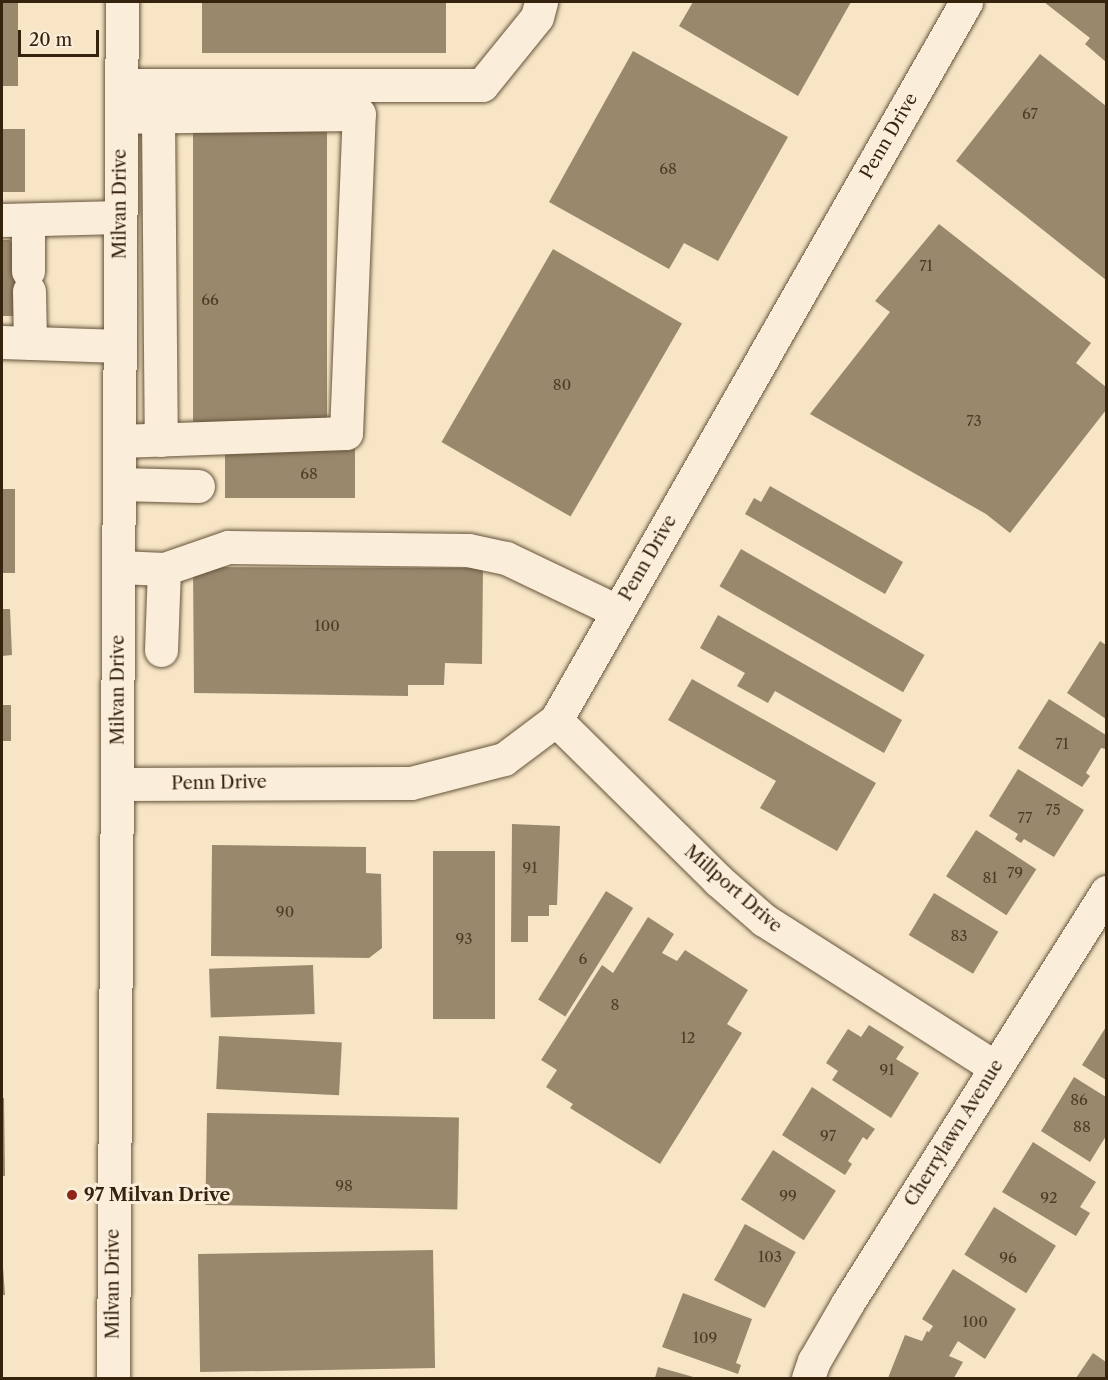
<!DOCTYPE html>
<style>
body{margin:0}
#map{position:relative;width:1108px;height:1380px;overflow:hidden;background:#f7e5c6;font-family:"Libre Caslon Text",serif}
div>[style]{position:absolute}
.building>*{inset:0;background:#9a886d;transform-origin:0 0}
.roads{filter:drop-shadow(0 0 2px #66543b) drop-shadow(0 0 2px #66543b)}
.minor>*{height:33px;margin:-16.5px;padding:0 16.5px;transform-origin:16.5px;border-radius:16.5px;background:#faeeda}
.dots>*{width:16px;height:16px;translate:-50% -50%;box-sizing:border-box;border:3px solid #faeeda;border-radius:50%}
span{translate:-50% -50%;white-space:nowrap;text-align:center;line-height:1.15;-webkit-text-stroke:6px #faeeda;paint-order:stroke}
.number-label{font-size:15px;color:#4f3c25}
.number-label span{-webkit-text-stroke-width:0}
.street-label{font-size:18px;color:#36230d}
.poi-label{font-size:18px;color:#36230d;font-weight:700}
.left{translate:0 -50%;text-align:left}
.frame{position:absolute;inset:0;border:3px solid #36230d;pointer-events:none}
.scale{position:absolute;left:18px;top:30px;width:81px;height:27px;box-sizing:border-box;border:3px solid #36230d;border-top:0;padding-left:8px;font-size:18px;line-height:21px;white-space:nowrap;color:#36230d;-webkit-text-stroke:4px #faeeda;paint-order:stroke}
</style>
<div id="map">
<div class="building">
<i style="left:2px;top:2px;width:16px;height:84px"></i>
<i style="left:202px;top:2px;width:244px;height:51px"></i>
<i style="clip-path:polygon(693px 2px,851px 2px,798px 96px,679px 26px)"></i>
<i style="clip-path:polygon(1044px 2px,1106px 2px,1106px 62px,1085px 44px,1090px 38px)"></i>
<i style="clip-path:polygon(633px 51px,788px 137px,718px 261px,684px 243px,669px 269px,549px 202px)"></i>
<i style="clip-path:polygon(1040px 54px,1106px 106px,1106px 280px,956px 161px)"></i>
<i style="left:193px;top:118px;width:134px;height:304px"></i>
<i style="left:2px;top:129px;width:23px;height:63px"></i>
<i style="clip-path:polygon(939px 224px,1091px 343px,1076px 363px,1106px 387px,1106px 410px,1010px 533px,986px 514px,810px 414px,890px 312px,875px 301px)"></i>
<i style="clip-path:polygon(2px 240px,10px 240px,16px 247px,19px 316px,2px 316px)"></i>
<i style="left:553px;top:249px;width:149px;height:223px;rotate:30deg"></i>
<i style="left:225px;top:438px;width:130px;height:60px"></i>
<i style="clip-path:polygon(770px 486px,903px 562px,885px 594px,745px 514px,754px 498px,761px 502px)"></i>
<i style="left:2px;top:489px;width:13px;height:84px"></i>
<i style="left:741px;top:549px;width:212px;height:43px;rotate:30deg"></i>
<i style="clip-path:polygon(193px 567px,483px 568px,482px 664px,445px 663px,444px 685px,408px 685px,408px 696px,194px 693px)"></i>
<i style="clip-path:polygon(2px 609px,10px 609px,12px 655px,2px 656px)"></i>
<i style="clip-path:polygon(718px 615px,902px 720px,884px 753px,775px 691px,768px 703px,737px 686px,745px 673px,700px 648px)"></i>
<i style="clip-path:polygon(1100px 641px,1106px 645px,1106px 719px,1067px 693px)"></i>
<i style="clip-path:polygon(692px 679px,876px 783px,837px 851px,760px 808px,776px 781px,668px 720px)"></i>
<i style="clip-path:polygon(1049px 699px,1106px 735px,1106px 749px,1101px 748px,1086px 773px,1090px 776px,1082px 787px,1018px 748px)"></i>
<i style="left:2px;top:705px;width:9px;height:36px"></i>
<i style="clip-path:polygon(1018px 769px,1084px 810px,1054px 857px,1024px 839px,1021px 843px,1015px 839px,1018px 834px,989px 816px)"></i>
<i style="clip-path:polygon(512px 824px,560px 826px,557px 905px,549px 905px,549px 916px,528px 916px,528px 942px,511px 942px)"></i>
<i style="left:976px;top:830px;width:72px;height:55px;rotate:33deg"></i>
<i style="clip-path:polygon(212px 845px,366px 847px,366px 873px,381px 874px,382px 948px,369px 958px,211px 956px)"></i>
<i style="left:433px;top:851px;width:62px;height:168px"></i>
<i style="left:606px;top:891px;width:32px;height:128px;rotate:32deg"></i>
<i style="left:934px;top:893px;width:75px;height:49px;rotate:31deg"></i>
<i style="clip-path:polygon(648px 917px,674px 934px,662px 953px,677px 961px,685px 950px,748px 990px,727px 1024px,742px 1033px,660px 1164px,570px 1108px,573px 1104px,546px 1087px,557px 1070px,541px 1060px,602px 965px,613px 973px)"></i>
<i style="left:313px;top:965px;width:49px;height:104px;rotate:88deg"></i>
<i style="clip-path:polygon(869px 1025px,904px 1047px,896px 1059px,919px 1073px,891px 1118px,832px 1080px,838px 1071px,826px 1063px,848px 1029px,861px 1037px)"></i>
<i style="clip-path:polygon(1106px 1027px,1106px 1080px,1082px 1065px)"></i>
<i style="left:219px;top:1036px;width:123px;height:53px;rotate:3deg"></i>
<i style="clip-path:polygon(1074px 1077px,1106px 1097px,1106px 1136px,1090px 1162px,1041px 1131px)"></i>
<i style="clip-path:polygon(812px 1087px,875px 1129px,867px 1140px,863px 1137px,848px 1161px,852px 1164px,845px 1175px,782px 1135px)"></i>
<i style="clip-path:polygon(2px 1098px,4px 1098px,5px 1176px,2px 1176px)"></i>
<i style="left:207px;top:1113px;width:252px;height:92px;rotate:1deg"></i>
<i style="clip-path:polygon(1033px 1142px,1096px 1182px,1080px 1207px,1090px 1213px,1076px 1236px,1002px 1192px)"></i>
<i style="left:773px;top:1150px;width:75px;height:59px;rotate:33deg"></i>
<i style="left:994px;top:1207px;width:73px;height:56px;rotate:32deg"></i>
<i style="left:745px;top:1224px;width:58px;height:64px;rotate:29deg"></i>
<i style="left:433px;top:1250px;width:118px;height:235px;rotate:89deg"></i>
<i style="clip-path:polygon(3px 1267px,5px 1295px,2px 1295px,2px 1268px)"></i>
<i style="clip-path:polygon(953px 1269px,1016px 1309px,985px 1359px,958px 1341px,949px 1356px,963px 1362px,954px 1378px,888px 1378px,905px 1335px,922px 1341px,927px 1331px,936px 1336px,929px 1332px,933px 1326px,922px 1319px)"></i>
<i style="clip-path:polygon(683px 1293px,752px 1319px,736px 1363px,741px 1365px,738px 1374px,662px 1347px)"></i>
<i style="clip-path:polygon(1093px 1353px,1106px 1362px,1106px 1378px,1076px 1378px)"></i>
<i style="clip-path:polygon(658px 1367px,697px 1378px,655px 1378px)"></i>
</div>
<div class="roads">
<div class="minor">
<i style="left:121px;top:85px;width:361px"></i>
<i style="left:482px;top:85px;width:87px;rotate:-51deg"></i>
<i style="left:537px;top:17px;width:16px;rotate:-75deg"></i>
<i style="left:158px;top:117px;width:323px;rotate:89.5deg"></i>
<i style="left:2px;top:220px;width:118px;rotate:-1.5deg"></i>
<i style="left:28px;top:220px;width:51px;rotate:90deg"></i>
<i style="left:29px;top:291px;width:52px;rotate:88.9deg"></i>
<i style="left:2px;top:342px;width:118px;rotate:1.9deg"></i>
<i style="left:119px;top:441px;width:227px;rotate:-2deg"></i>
<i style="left:346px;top:433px;width:319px;rotate:-87.7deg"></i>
<i style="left:359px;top:114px;width:238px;rotate:179.3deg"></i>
<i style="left:119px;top:484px;width:79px;rotate:1.5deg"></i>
<i style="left:119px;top:567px;width:45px;rotate:2.5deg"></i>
<i style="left:164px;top:569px;width:68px;rotate:-19deg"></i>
<i style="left:228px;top:547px;width:240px;rotate:0.7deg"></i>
<i style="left:468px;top:550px;width:39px;rotate:12deg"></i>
<i style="left:506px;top:558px;width:123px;rotate:25.5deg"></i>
<i style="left:161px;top:650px;width:81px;rotate:-87.9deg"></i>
<i style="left:556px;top:720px;width:228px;rotate:44.6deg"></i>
<i style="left:718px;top:880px;width:61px;rotate:41deg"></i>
<i style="left:764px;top:920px;width:274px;rotate:32.5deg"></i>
<i style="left:117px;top:784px;width:294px;rotate:-0.2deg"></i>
<i style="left:411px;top:783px;width:96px;rotate:-14.5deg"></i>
<i style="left:504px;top:759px;width:65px;rotate:-36.9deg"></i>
<i style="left:556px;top:720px;width:827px;rotate:-60.27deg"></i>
<i style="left:113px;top:1378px;width:1376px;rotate:-89.63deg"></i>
<i style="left:808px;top:1378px;width:18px;rotate:-71deg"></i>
<i style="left:814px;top:1361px;width:66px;rotate:-59.9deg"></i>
<i style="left:847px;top:1304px;width:487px;rotate:-57.8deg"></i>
</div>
</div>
<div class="dots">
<i style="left:72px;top:1195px;background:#8f2418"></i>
</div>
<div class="number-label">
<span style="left:1030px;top:114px">67</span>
<span style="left:668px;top:169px">68</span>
<span style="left:926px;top:266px">71</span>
<span style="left:210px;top:300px">66</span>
<span style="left:562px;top:385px">80</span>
<span style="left:974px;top:421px">73</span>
<span style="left:309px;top:474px">68</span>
<span style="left:327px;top:626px">100</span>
<span style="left:1062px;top:744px">71</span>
<span style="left:1053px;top:810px">75</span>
<span style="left:1025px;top:818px">77</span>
<span style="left:530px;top:868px">91</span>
<span style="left:1015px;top:873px">79</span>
<span style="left:990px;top:878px">81</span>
<span style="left:285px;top:912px">90</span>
<span style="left:959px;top:936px">83</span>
<span style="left:464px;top:939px">93</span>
<span style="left:583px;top:959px">6</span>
<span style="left:615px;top:1005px">8</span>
<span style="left:688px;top:1038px">12</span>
<span style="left:887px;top:1070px">91</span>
<span style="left:1079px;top:1100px">86</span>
<span style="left:1082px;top:1127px">88</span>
<span style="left:828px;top:1136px">97</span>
<span style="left:344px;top:1186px">98</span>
<span style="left:788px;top:1196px">99</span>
<span style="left:1049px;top:1198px">92</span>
<span style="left:770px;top:1257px">103</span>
<span style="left:1008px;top:1258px">96</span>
<span style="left:975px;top:1322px">100</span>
<span style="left:705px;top:1338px">109</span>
</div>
<div class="street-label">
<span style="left:889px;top:136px;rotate:-60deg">Penn Drive</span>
<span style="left:120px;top:204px;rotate:-90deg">Milvan Drive</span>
<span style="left:648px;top:558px;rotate:-60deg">Penn Drive</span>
<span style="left:118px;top:690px;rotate:-90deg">Milvan Drive</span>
<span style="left:219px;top:783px;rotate:-1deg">Penn Drive</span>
<span style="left:733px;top:889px;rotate:41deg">Millport Drive</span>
<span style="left:954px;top:1133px;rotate:-58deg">Cherrylawn Avenue</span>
<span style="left:113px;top:1284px;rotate:-90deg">Milvan Drive</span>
</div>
<div class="poi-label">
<span class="left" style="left:84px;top:1195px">97 Milvan Drive</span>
</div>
<div class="frame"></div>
<div class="scale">20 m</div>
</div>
